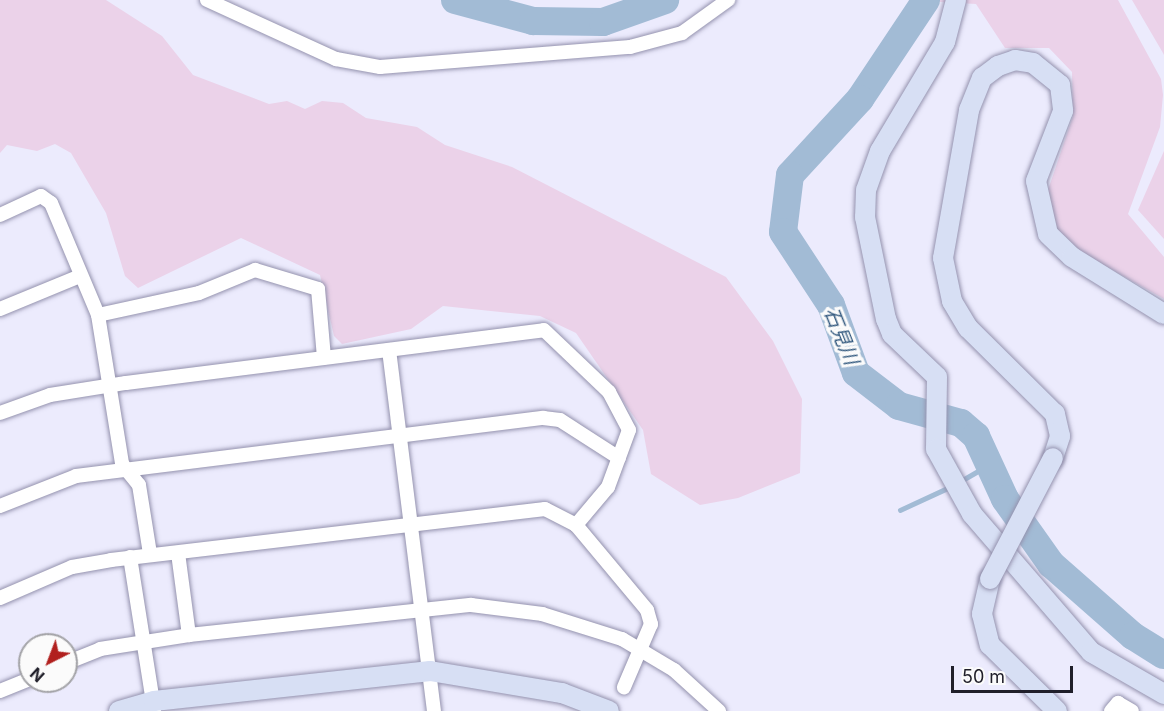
<!DOCTYPE html>
<meta charset="utf-8">
<style>
body{margin:0}
#map{position:relative;width:1164px;height:711px;overflow:hidden;background:#ecebfd;font-family:Inter,"Noto Sans JP",sans-serif}
div>[style]{position:absolute}
.green>*{inset:0;background:#ebd2e9}
.stream>*{height:4.5px;margin:-2.25px;padding:0 2.25px;transform-origin:2.25px;border-radius:2.25px;background:#a2bbd5}
.river>*{height:28px;margin:-14px;padding:0 14px;transform-origin:14px;border-radius:14px;background:#a2bbd5}
.roads{filter:drop-shadow(0 0 2px #9492ae) drop-shadow(0 0 2px #9492ae)}
.street>*{height:14px;margin:-7px;padding:0 7px;transform-origin:7px;border-radius:7px;background:#fff}
.secondary>*{height:20px;margin:-10px;padding:0 10px;transform-origin:10px;border-radius:10px;background:#d7dff4}
.bridges{filter:drop-shadow(0 0 2px #9492ae) drop-shadow(0 0 2px #9492ae)}
.secondary-bridge>*{height:20px;margin:-10px;padding:0 10px;transform-origin:10px;border-radius:10px;background:#d7dff4}
span{translate:-50% -50%;white-space:nowrap;text-align:center;line-height:1.15;-webkit-text-stroke:6px #fbfbfb;paint-order:stroke}
.water-label{font-size:20px;color:#355b80;font-style:italic}
.north{position:absolute;left:18px;top:633px;width:60px;height:60px;box-sizing:border-box;background:#fbfbfb;border:2px solid #a3a3a7;border-radius:50%;rotate:222deg;font-size:16px;font-weight:700;line-height:24px;text-align:center;color:#201f2a}
.north::after{content:'';display:block;margin:auto;width:21px;height:27px;background:#b1201e;clip-path:polygon(50% 0,100% 100%,50% 72%,0 100%)}
.scale{position:absolute;left:951px;top:666px;width:122px;height:27px;box-sizing:border-box;border:3px solid #201f2a;border-top:0;padding-left:8px;font-size:18px;line-height:21px;white-space:nowrap;color:#201f2a;-webkit-text-stroke:4px #fbfbfb;paint-order:stroke}
</style>
<div id="map">
<div class="green">
<i style="clip-path:polygon(0 0,106px 0,162px 36px,193px 75px,269px 104px,287px 101px,305px 109px,322px 101px,343px 103px,366px 118px,417px 127px,445px 145px,512px 167px,726px 277px,773px 341px,802px 399px,800px 473px,738px 498px,700px 505px,651px 474px,643px 430px,576px 333px,540px 316px,443px 306px,411px 329px,342px 344px,334px 336px,320px 275px,241px 238px,138px 288px,125px 276px,106px 213px,71px 153px,55px 144px,37px 151px,7px 145px,0 153px)"></i>
<i style="clip-path:polygon(907px 0,1118px 0,1161px 79px,1163px 95px,1160px 127px,1128px 214px,1164px 257px,1164px 299px,1068px 245px,1051px 221px,1047px 193px,1073px 116px,1072px 72px,1049px 48px,1005px 48px,976px 4px)"></i>
<i style="clip-path:polygon(1132px 0,1164px 0,1164px 55px,1163px 53px)"></i>
<i style="clip-path:polygon(1164px 151px,1164px 239px,1138px 210px)"></i>
</div>
<div class="stream">
<i style="left:959px;top:482px;width:34px;rotate:-30deg"></i>
<i style="left:900px;top:510px;width:57px;rotate:-24.8deg"></i>
</div>
<div class="river">
<i style="left:455px;top:0;width:81px;rotate:15.1deg"></i>
<i style="left:533px;top:21px;width:70px;rotate:0.8deg"></i>
<i style="left:603px;top:22px;width:66px;rotate:-19.5deg"></i>
<i style="left:926px;top:0;width:119px;rotate:123.7deg"></i>
<i style="left:860px;top:99px;width:103px;rotate:132.6deg"></i>
<i style="left:790px;top:175px;width:57px;rotate:97deg"></i>
<i style="left:783px;top:232px;width:87px;rotate:56.7deg"></i>
<i style="left:831px;top:305px;width:72px;rotate:69.8deg"></i>
<i style="left:856px;top:373px;width:54px;rotate:37.5deg"></i>
<i style="left:899px;top:406px;width:64px;rotate:15.3deg"></i>
<i style="left:961px;top:423px;width:20px;rotate:41deg"></i>
<i style="left:976px;top:436px;width:69px;rotate:65.3deg"></i>
<i style="left:1005px;top:499px;width:80px;rotate:54.7deg"></i>
<i style="left:1051px;top:564px;width:109px;rotate:41.3deg"></i>
<i style="left:1133px;top:636px;width:36px;rotate:32deg"></i>
</div>
<div class="roads">
<div class="street">
<i style="left:207px;top:0;width:142px;rotate:24.6deg"></i>
<i style="left:336px;top:59px;width:45px;rotate:10.3deg"></i>
<i style="left:380px;top:67px;width:251px;rotate:-4.6deg"></i>
<i style="left:630px;top:47px;width:54px;rotate:-15.1deg"></i>
<i style="left:682px;top:33px;width:57px;rotate:-35.7deg"></i>
<i style="left:0;top:215px;width:45px;rotate:-24.9deg"></i>
<i style="left:41px;top:196px;width:12px;rotate:35deg"></i>
<i style="left:51px;top:203px;width:121px;rotate:67.2deg"></i>
<i style="left:98px;top:315px;width:151px;rotate:80.8deg"></i>
<i style="left:122px;top:464px;width:27px;rotate:51deg"></i>
<i style="left:139px;top:485px;width:70px;rotate:80.9deg"></i>
<i style="left:0;top:309px;width:87px;rotate:-22.4deg"></i>
<i style="left:98px;top:315px;width:103px;rotate:-12.3deg"></i>
<i style="left:199px;top:293px;width:61px;rotate:-22.3deg"></i>
<i style="left:255px;top:270px;width:66px;rotate:16.8deg"></i>
<i style="left:318px;top:289px;width:69px;rotate:85deg"></i>
<i style="left:389px;top:350px;width:364px;rotate:82.9deg"></i>
<i style="left:0;top:413px;width:53px;rotate:-19.8deg"></i>
<i style="left:50px;top:395px;width:77px;rotate:-9deg"></i>
<i style="left:126px;top:383px;width:421px;rotate:-7.2deg"></i>
<i style="left:544px;top:330px;width:90px;rotate:43.6deg"></i>
<i style="left:609px;top:392px;width:43px;rotate:62.2deg"></i>
<i style="left:629px;top:430px;width:61px;rotate:110.2deg"></i>
<i style="left:608px;top:487px;width:50px;rotate:130.1deg"></i>
<i style="left:0;top:506px;width:82px;rotate:-21.5deg"></i>
<i style="left:76px;top:476px;width:471px;rotate:-7.1deg"></i>
<i style="left:543px;top:418px;width:17px;rotate:7deg"></i>
<i style="left:560px;top:420px;width:70px;rotate:32.8deg"></i>
<i style="left:178px;top:553px;width:83px;rotate:82.4deg"></i>
<i style="left:130px;top:557px;width:154px;rotate:81deg"></i>
<i style="left:0;top:598px;width:78px;rotate:-23.3deg"></i>
<i style="left:72px;top:567px;width:40px;rotate:-10deg"></i>
<i style="left:111px;top:560px;width:437px;rotate:-6.7deg"></i>
<i style="left:545px;top:509px;width:35px;rotate:27deg"></i>
<i style="left:576px;top:525px;width:111px;rotate:50.1deg"></i>
<i style="left:647px;top:610px;width:15px;rotate:74deg"></i>
<i style="left:651px;top:624px;width:69px;rotate:113.2deg"></i>
<i style="left:66px;top:663px;width:37px;rotate:-22deg"></i>
<i style="left:100px;top:649px;width:90px;rotate:-8.9deg"></i>
<i style="left:189px;top:635px;width:284px;rotate:-6.1deg"></i>
<i style="left:471px;top:605px;width:72px;rotate:7.2deg"></i>
<i style="left:542px;top:614px;width:84px;rotate:17.4deg"></i>
<i style="left:622px;top:639px;width:61px;rotate:30.8deg"></i>
<i style="left:674px;top:670px;width:61px;rotate:42.3deg"></i>
<i style="left:0;top:691px;width:32px;rotate:-22deg"></i>
<i style="left:1111px;top:711px;width:11px;rotate:-49deg"></i>
<i style="left:1118px;top:703px;width:16px;rotate:30deg"></i>
</div>
<div class="secondary">
<i style="left:956px;top:0;width:43px;rotate:104.7deg"></i>
<i style="left:945px;top:42px;width:127px;rotate:120.8deg"></i>
<i style="left:880px;top:151px;width:41px;rotate:109.7deg"></i>
<i style="left:866px;top:190px;width:27px;rotate:92deg"></i>
<i style="left:865px;top:217px;width:104px;rotate:78.4deg"></i>
<i style="left:886px;top:319px;width:16px;rotate:68deg"></i>
<i style="left:892px;top:334px;width:62px;rotate:43.7deg"></i>
<i style="left:937px;top:377px;width:72px;rotate:90.8deg"></i>
<i style="left:936px;top:449px;width:74px;rotate:61deg"></i>
<i style="left:972px;top:514px;width:182px;rotate:49.2deg"></i>
<i style="left:1091px;top:652px;width:84px;rotate:29.9deg"></i>
<i style="left:1053px;top:458px;width:23px;rotate:-72deg"></i>
<i style="left:1060px;top:436px;width:23px;rotate:-103deg"></i>
<i style="left:1055px;top:414px;width:122px;rotate:-135.3deg"></i>
<i style="left:968px;top:328px;width:31px;rotate:-121deg"></i>
<i style="left:952px;top:301px;width:44px;rotate:-101.8deg"></i>
<i style="left:943px;top:258px;width:150px;rotate:-80deg"></i>
<i style="left:969px;top:110px;width:35px;rotate:-68deg"></i>
<i style="left:982px;top:78px;width:20px;rotate:-37deg"></i>
<i style="left:998px;top:66px;width:18px;rotate:-19deg"></i>
<i style="left:1015px;top:60px;width:18px;rotate:9deg"></i>
<i style="left:1033px;top:63px;width:35px;rotate:39deg"></i>
<i style="left:1060px;top:85px;width:26px;rotate:83deg"></i>
<i style="left:1063px;top:111px;width:75px;rotate:111.1deg"></i>
<i style="left:1036px;top:181px;width:54px;rotate:77.2deg"></i>
<i style="left:1048px;top:234px;width:33px;rotate:44deg"></i>
<i style="left:1072px;top:257px;width:108px;rotate:31.8deg"></i>
<i style="left:990px;top:579px;width:36px;rotate:103deg"></i>
<i style="left:982px;top:614px;width:32px;rotate:76deg"></i>
<i style="left:990px;top:645px;width:94px;rotate:44.6deg"></i>
<i style="left:119px;top:711px;width:36px;rotate:-16deg"></i>
<i style="left:154px;top:701px;width:278px;rotate:-6.2deg"></i>
<i style="left:430px;top:671px;width:134px;rotate:9.5deg"></i>
<i style="left:562px;top:693px;width:50px;rotate:21deg"></i>
</div>
</div>
<div class="bridges">
<div class="secondary-bridge">
<i style="left:990px;top:579px;width:136px;rotate:-62.5deg"></i>
</div>
</div>
<div class="water-label">
<span style="left:841px;top:336px;rotate:68deg">石見川</span>
</div>
<div class="north">N</div>
<div class="scale">50 m</div>
</div>
